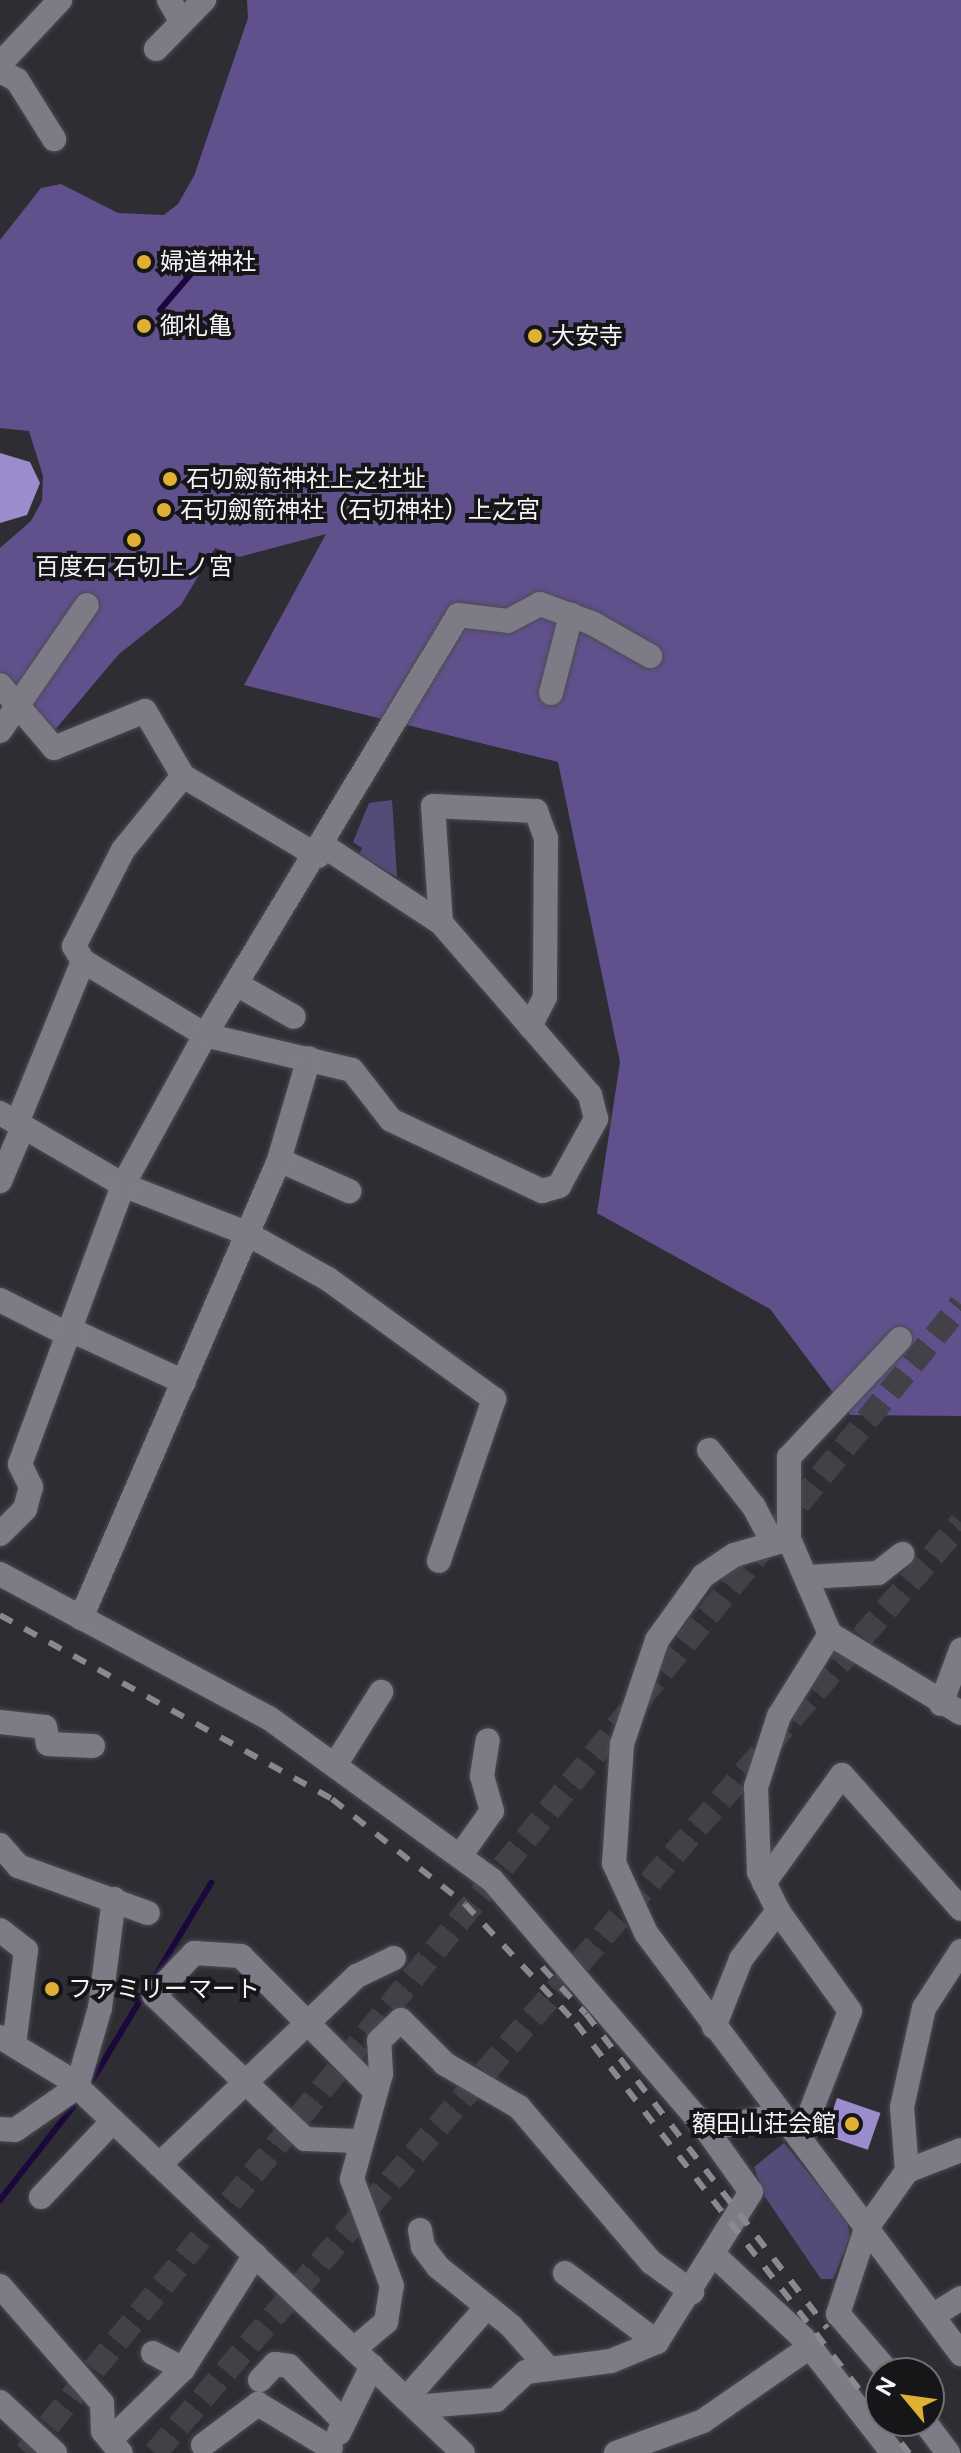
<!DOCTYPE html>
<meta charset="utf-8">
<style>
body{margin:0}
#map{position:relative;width:961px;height:2453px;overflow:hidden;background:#2e2d34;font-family:"Public Sans","Noto Sans JP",sans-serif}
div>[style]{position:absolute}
.green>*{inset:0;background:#554b78}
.forest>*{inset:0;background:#60518d}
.stream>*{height:6px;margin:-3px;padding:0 3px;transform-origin:3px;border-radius:3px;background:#1c073d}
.building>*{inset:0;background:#9a8ccd;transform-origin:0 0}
.highway-tunnel>*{height:24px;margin-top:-12px;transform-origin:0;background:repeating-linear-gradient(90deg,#424148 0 24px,transparent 0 36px)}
.roads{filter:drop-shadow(0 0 2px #4c4b51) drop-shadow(0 0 2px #4c4b51)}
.minor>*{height:24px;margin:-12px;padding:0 12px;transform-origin:12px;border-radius:12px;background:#7d7b85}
.rail>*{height:6px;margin-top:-3px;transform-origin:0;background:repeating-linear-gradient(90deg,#8a898f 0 14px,transparent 0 28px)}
.dots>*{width:22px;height:22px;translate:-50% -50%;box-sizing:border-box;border:4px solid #161619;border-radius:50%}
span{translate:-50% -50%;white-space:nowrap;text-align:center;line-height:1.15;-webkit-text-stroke:8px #161619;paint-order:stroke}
.poi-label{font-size:24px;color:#f5f4f9}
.left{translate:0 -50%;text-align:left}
.right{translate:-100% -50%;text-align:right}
.north{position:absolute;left:865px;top:2357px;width:80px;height:80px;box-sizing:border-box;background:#161619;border:2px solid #6f6f73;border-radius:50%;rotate:299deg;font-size:22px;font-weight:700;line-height:32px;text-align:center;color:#f5f4f9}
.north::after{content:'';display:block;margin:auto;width:28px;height:36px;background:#dfb034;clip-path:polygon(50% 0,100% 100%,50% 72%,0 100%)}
</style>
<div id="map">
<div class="green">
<i style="clip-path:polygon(392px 800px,397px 877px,359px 855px,362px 848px,353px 842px,369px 803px)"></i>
<i style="clip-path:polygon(784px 2143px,847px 2220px,850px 2237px,833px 2279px,821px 2279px,765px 2197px,754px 2167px)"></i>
</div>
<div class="forest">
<i style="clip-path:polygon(247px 0,961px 0,961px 1416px,850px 1415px,770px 1309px,597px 1213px,620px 1062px,558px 762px,244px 685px,326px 534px,239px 557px,215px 548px,181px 605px,119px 654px,54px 731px,0 672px,0 548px,31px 521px,42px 501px,43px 476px,29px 431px,0 428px,0 240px,41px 188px,61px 184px,118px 213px,164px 215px,178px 204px,194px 176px,248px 18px)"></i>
</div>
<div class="stream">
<i style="left:160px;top:310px;width:57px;rotate:-49.3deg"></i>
<i style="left:197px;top:267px;width:10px;rotate:6deg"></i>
<i style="left:151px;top:1983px;width:117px;rotate:-59deg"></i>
<i style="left:87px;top:2089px;width:113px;rotate:-59.1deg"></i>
<i style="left:0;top:2200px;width:130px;rotate:-51.9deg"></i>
</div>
<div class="building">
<i style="clip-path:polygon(0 453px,30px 462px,40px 483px,27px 515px,0 523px)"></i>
<i style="left:837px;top:2098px;width:46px;height:39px;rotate:19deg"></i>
</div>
<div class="highway-tunnel">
<i style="left:26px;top:2453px;width:1481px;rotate:-50.86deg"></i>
<i style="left:155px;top:2453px;width:1231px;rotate:-49.09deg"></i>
</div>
<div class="roads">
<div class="minor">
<i style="left:169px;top:0;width:24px;rotate:60deg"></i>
<i style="left:156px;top:49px;width:69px;rotate:-45.6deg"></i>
<i style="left:0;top:64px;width:88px;rotate:-46.8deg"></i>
<i style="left:0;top:71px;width:19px;rotate:28deg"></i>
<i style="left:17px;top:80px;width:70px;rotate:57.9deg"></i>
<i style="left:0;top:685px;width:83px;rotate:49.4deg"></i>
<i style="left:54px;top:748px;width:98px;rotate:-22.1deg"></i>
<i style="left:145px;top:711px;width:75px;rotate:59.7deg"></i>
<i style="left:183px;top:776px;width:157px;rotate:30.7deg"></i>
<i style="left:551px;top:693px;width:81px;rotate:-75.6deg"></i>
<i style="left:0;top:731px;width:153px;rotate:-55.4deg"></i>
<i style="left:183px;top:776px;width:95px;rotate:129deg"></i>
<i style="left:123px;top:850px;width:108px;rotate:117deg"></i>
<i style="left:74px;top:946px;width:17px;rotate:59deg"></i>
<i style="left:83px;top:961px;width:143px;rotate:31.2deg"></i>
<i style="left:205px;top:1035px;width:151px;rotate:13.4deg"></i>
<i style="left:352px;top:1070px;width:63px;rotate:52deg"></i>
<i style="left:391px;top:1120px;width:167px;rotate:25.2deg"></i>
<i style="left:542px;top:1191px;width:18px;rotate:-16deg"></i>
<i style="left:559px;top:1186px;width:77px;rotate:-61.1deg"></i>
<i style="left:596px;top:1119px;width:25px;rotate:-104deg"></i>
<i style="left:590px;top:1095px;width:228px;rotate:-130.9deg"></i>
<i style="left:441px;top:923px;width:140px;rotate:-146.7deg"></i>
<i style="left:441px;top:923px;width:117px;rotate:-93.9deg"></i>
<i style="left:433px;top:806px;width:103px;rotate:2.8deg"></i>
<i style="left:536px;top:811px;width:29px;rotate:70deg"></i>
<i style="left:546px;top:838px;width:159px;rotate:90.4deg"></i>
<i style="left:545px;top:997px;width:33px;rotate:117deg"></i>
<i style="left:238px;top:985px;width:64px;rotate:29.7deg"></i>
<i style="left:0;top:1113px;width:143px;rotate:30.3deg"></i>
<i style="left:123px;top:1185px;width:132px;rotate:21.3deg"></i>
<i style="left:246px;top:1233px;width:94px;rotate:29.3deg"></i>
<i style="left:328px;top:1279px;width:205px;rotate:35.9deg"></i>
<i style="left:494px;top:1399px;width:171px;rotate:108.8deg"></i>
<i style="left:17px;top:1123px;width:175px;rotate:-67.8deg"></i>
<i style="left:279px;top:1160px;width:77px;rotate:23.9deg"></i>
<i style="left:0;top:1181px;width:59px;rotate:-66.9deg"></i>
<i style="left:0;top:1300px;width:80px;rotate:26.9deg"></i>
<i style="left:73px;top:1331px;width:122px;rotate:24.7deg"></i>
<i style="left:900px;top:1339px;width:162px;rotate:133.2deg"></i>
<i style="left:789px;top:1457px;width:82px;rotate:90deg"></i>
<i style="left:789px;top:1539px;width:103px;rotate:66.7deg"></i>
<i style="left:830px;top:1634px;width:153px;rotate:31.1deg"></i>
<i style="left:709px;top:1450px;width:73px;rotate:51.7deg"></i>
<i style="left:754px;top:1507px;width:41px;rotate:62.2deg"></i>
<i style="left:0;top:1534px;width:35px;rotate:-45deg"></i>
<i style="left:25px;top:1509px;width:23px;rotate:-75deg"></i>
<i style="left:31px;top:1487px;width:25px;rotate:-116deg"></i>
<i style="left:20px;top:1464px;width:297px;rotate:-69.7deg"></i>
<i style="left:123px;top:1185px;width:171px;rotate:-61.3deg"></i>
<i style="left:205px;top:1035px;width:490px;rotate:-58.9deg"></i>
<i style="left:458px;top:615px;width:50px;rotate:6.8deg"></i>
<i style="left:508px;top:621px;width:36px;rotate:-28deg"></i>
<i style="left:540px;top:604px;width:55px;rotate:20.1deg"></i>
<i style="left:592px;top:623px;width:67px;rotate:29.6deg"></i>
<i style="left:789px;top:1539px;width:57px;rotate:163.8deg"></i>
<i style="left:734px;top:1555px;width:37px;rotate:146deg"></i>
<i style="left:703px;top:1576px;width:79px;rotate:125.7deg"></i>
<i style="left:657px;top:1640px;width:110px;rotate:108.6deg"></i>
<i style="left:622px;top:1744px;width:119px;rotate:93.8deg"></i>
<i style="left:614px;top:1863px;width:77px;rotate:65.4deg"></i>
<i style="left:646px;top:1933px;width:526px;rotate:53.2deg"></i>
<i style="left:0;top:1574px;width:305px;rotate:28.2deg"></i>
<i style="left:269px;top:1718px;width:276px;rotate:36deg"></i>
<i style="left:492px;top:1880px;width:328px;rotate:49.3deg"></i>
<i style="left:706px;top:2129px;width:77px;rotate:54.5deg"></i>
<i style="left:751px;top:2192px;width:177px;rotate:122.1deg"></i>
<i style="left:657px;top:2342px;width:50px;rotate:157.6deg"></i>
<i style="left:611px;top:2361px;width:86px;rotate:172.6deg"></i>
<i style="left:526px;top:2372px;width:41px;rotate:137deg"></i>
<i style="left:496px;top:2400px;width:81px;rotate:175.1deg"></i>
<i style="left:807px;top:1577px;width:71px;rotate:-3.2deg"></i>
<i style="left:878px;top:1573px;width:31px;rotate:-38deg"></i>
<i style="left:81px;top:1618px;width:499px;rotate:-66.6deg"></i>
<i style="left:279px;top:1160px;width:106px;rotate:-73.6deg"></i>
<i style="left:941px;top:1704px;width:58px;rotate:-69.7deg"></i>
<i style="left:0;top:1722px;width:45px;rotate:6.3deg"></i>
<i style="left:45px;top:1727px;width:17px;rotate:80deg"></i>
<i style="left:48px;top:1744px;width:45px;rotate:2.5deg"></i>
<i style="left:337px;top:1762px;width:83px;rotate:-57.8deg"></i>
<i style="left:0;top:1845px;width:28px;rotate:49deg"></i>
<i style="left:18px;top:1866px;width:138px;rotate:19.9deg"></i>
<i style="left:460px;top:1856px;width:55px;rotate:-54.6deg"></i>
<i style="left:492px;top:1811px;width:36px;rotate:-106deg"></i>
<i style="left:482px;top:1776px;width:36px;rotate:-81deg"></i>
<i style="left:764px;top:1883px;width:133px;rotate:-54.2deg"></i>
<i style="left:842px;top:1775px;width:179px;rotate:48.4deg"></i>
<i style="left:0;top:1930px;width:33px;rotate:38deg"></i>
<i style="left:26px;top:1950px;width:96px;rotate:97.2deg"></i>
<i style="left:714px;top:2027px;width:73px;rotate:-68.3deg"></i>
<i style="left:741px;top:1959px;width:61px;rotate:-52.4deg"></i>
<i style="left:0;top:2037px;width:81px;rotate:31.3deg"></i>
<i style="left:69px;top:2079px;width:543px;rotate:43.51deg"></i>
<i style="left:0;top:2129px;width:15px;rotate:4deg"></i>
<i style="left:15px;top:2130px;width:75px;rotate:-34.7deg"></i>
<i style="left:77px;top:2087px;width:82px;rotate:-73.8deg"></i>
<i style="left:100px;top:2008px;width:110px;rotate:-82.7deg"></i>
<i style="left:706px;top:2129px;width:76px;rotate:-10.6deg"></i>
<i style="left:800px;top:2139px;width:137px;rotate:-68.7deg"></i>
<i style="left:850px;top:2011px;width:123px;rotate:-125.8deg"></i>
<i style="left:778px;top:1911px;width:43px;rotate:-116deg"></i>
<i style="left:759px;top:1872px;width:85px;rotate:-92deg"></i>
<i style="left:756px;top:1787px;width:75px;rotate:-72.1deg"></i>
<i style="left:779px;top:1716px;width:97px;rotate:-58.1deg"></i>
<i style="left:358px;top:2141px;width:53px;rotate:-177.8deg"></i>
<i style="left:305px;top:2139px;width:209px;rotate:-136.4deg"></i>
<i style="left:154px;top:1995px;width:58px;rotate:-46.4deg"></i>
<i style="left:194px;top:1953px;width:47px;rotate:3.7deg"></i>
<i style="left:241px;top:1956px;width:190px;rotate:45.2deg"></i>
<i style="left:159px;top:2165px;width:274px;rotate:-43.7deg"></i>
<i style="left:357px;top:1976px;width:41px;rotate:-25.9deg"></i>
<i style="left:907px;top:2171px;width:64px;rotate:-94.5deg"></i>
<i style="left:902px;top:2107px;width:101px;rotate:-77.5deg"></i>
<i style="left:924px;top:2008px;width:68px;rotate:-57deg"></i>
<i style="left:41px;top:2197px;width:105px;rotate:-46.5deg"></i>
<i style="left:420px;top:2230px;width:17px;rotate:80deg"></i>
<i style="left:423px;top:2247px;width:25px;rotate:53deg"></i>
<i style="left:438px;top:2267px;width:94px;rotate:38.9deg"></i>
<i style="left:511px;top:2326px;width:57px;rotate:48.5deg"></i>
<i style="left:715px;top:2256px;width:120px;rotate:43deg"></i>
<i style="left:803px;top:2338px;width:146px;rotate:52deg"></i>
<i style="left:565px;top:2273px;width:115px;rotate:36.9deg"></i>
<i style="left:0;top:2286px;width:155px;rotate:48.9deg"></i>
<i style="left:102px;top:2403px;width:28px;rotate:88deg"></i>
<i style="left:103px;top:2431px;width:28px;rotate:51deg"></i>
<i style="left:934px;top:2315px;width:32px;rotate:-32deg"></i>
<i style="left:354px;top:2349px;width:42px;rotate:-40.2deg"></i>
<i style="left:386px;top:2322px;width:36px;rotate:-81deg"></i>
<i style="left:392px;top:2286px;width:114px;rotate:-110.5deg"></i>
<i style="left:352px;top:2179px;width:109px;rotate:-74.6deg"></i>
<i style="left:381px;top:2074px;width:33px;rotate:-93deg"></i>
<i style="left:379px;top:2041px;width:30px;rotate:-44deg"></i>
<i style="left:401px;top:2020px;width:62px;rotate:45deg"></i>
<i style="left:445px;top:2064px;width:86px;rotate:30.2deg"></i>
<i style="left:519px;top:2107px;width:204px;rotate:49.6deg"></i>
<i style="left:651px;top:2262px;width:51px;rotate:36.2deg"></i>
<i style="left:153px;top:2353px;width:34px;rotate:28deg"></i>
<i style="left:183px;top:2369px;width:135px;rotate:-57.7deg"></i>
<i style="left:889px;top:2373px;width:78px;rotate:-130.8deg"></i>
<i style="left:838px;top:2314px;width:89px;rotate:-71.8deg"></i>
<i style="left:866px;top:2229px;width:71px;rotate:-54.7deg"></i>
<i style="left:907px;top:2171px;width:58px;rotate:-21.3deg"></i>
<i style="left:260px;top:2380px;width:22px;rotate:-47deg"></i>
<i style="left:275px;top:2364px;width:14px;rotate:8deg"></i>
<i style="left:289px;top:2366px;width:78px;rotate:45.5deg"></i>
<i style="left:406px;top:2399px;width:120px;rotate:-48.7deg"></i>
<i style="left:0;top:2402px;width:75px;rotate:42.8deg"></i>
<i style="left:924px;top:2421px;width:40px;rotate:53deg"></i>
<i style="left:339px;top:2433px;width:75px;rotate:-63.8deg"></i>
<i style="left:110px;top:2440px;width:102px;rotate:-44.2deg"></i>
<i style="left:203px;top:2445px;width:69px;rotate:-36.7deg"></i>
<i style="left:258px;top:2404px;width:85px;rotate:31.1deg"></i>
<i style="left:616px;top:2453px;width:93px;rotate:-20.2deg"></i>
<i style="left:703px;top:2421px;width:130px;rotate:-34.7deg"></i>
</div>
</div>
<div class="rail">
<i style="left:0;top:1615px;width:380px;rotate:29deg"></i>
<i style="left:332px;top:1799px;width:169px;rotate:38.3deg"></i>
<i style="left:465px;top:1904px;width:163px;rotate:47deg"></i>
<i style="left:576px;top:2023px;width:498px;rotate:52.3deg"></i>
<i style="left:542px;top:1967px;width:64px;rotate:46.9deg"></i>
<i style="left:586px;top:2014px;width:396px;rotate:52.5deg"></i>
<i style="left:884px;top:2421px;width:41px;rotate:52deg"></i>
</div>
<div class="dots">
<i style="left:144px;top:262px;background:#dfb034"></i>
<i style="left:144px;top:326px;background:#dfb034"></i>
<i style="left:535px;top:336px;background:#dfb034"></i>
<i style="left:170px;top:479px;background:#dfb034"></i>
<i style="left:164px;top:510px;background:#dfb034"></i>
<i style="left:134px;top:540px;background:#dfb034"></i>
<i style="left:52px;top:1989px;background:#dfb034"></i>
<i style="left:852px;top:2124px;background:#dfb034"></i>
</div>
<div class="poi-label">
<span class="left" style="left:160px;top:262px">婦道神社</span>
<span class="left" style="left:160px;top:326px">御礼亀</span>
<span class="left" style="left:551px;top:336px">大安寺</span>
<span class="left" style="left:186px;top:479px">石切劔箭神社上之社址</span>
<span class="left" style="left:180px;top:510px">石切劔箭神社（石切神社）上之宮</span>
<span style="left:134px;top:567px">百度石 石切上ノ宮</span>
<span class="left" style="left:68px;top:1989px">ファミリーマート</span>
<span class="right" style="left:836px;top:2124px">額田山荘会館</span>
</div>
<div class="north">N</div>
</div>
